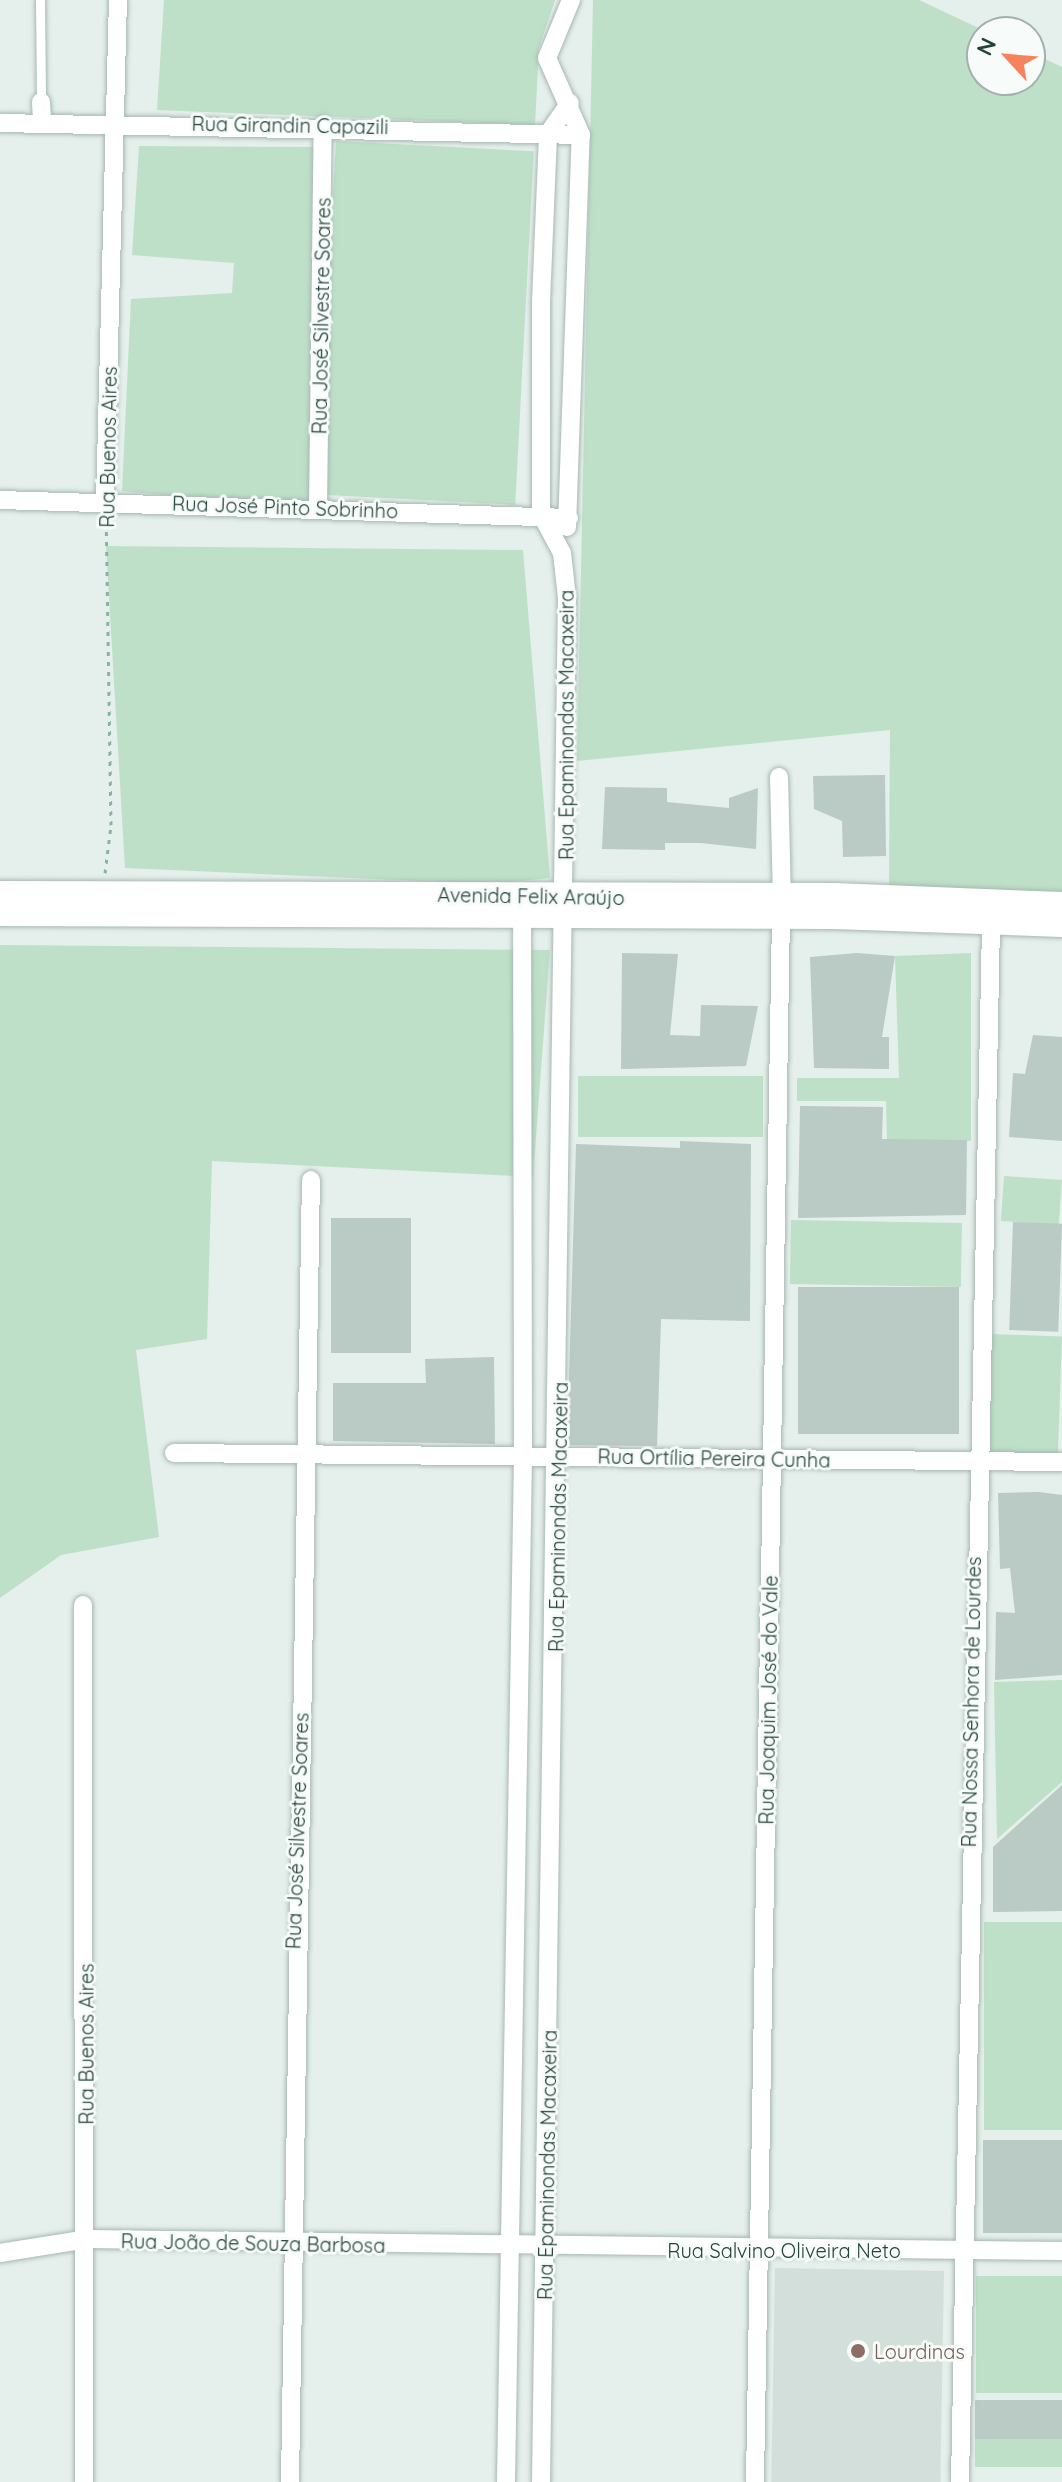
<!DOCTYPE html>
<meta charset="utf-8">
<style>
body{margin:0}
#map{position:relative;width:1062px;height:2482px;overflow:hidden;background:#e5efeb;font-family:Quicksand,sans-serif}
div>[style]{position:absolute}
.built>*{inset:0;background:#d3dfda;transform-origin:0 0}
.green>*{inset:0;background:#bee0c8;transform-origin:0 0}
.building>*{inset:0;background:#bacac4;transform-origin:0 0}
.path>*{height:3px;margin-top:-1.5px;transform-origin:0;background:repeating-linear-gradient(90deg,#85b3a5 0 4px,transparent 0 10px)}
.roads{filter:drop-shadow(0 0 2px #a7b8b2) drop-shadow(0 0 2px #a7b8b2)}
.lane>*{height:9px;margin:-4.5px;padding:0 4.5px;transform-origin:4.5px;border-radius:4.5px;background:#fff}
.street>*{height:18px;margin:-9px;padding:0 9px;transform-origin:9px;border-radius:9px;background:#fff}
.secondary>*{height:24px;margin:-12px;padding:0 12px;transform-origin:12px;border-radius:12px;background:#fff}
.dots>*{width:22px;height:22px;translate:-50% -50%;box-sizing:border-box;border:4px solid #f7fbf9;border-radius:50%}
span{translate:-50% -50%;white-space:nowrap;text-align:center;line-height:1.15;-webkit-text-stroke:6px #f7fbf9;paint-order:stroke}
.street-label{font-size:20px;color:#23423a}
.education-label{font-size:20px;color:#785e54}
.left{translate:0 -50%;text-align:left}
.north{position:absolute;left:966px;top:16px;width:80px;height:80px;box-sizing:border-box;background:#f7fbf9;border:2px solid #a2b1ad;border-radius:50%;rotate:296deg;font-size:22px;font-weight:700;line-height:32px;text-align:center;color:#23423a}
.north::after{content:'';display:block;margin:auto;width:28px;height:36px;background:#f6835d;clip-path:polygon(50% 0,100% 100%,50% 72%,0 100%)}
</style>
<div id="map">
<div class="built">
<i style="left:775px;top:2268px;width:169px;height:214px;rotate:1deg"></i>
</div>
<div class="green">
<i style="clip-path:polygon(164px 0,555px 0,539px 48px,535px 125px,157px 110px)"></i>
<i style="clip-path:polygon(593px 0,919px 0,987px 32px,982px 80px,1030px 80px,1030px 52px,1062px 67px,1062px 896px,889px 885px,890px 730px,577px 761px)"></i>
<i style="left:336px;top:141px;width:198px;height:354px;rotate:3deg"></i>
<i style="clip-path:polygon(139px 146px,315px 147px,318px 498px,295px 507px,122px 491px,131px 299px,232px 293px,234px 263px,132px 255px)"></i>
<i style="clip-path:polygon(106px 546px,523px 550px,550px 878px,491px 884px,125px 868px)"></i>
<i style="clip-path:polygon(0 945px,550px 950px,533px 1177px,212px 1161px,207px 1339px,136px 1350px,159px 1537px,61px 1555px,0 1598px)"></i>
<i style="clip-path:polygon(971px 953px,971px 1141px,887px 1141px,886px 1101px,797px 1101px,797px 1078px,899px 1078px,895px 956px)"></i>
<i style="left:763px;top:1076px;width:61px;height:185px;rotate:90deg"></i>
<i style="left:1004px;top:1176px;width:58px;height:45px;rotate:4deg"></i>
<i style="left:791px;top:1220px;width:171px;height:64px;rotate:1deg"></i>
<i style="left:991px;top:1334px;width:71px;height:121px;rotate:2deg"></i>
<i style="clip-path:polygon(1062px 1680px,1062px 1782px,997px 1839px,994px 1682px)"></i>
<i style="left:1062px;top:1922px;width:208px;height:78px;rotate:90deg"></i>
<i style="left:1062px;top:2276px;width:117px;height:86px;rotate:90deg"></i>
<i style="left:1062px;top:2439px;width:28px;height:87px;rotate:90deg"></i>
</div>
<div class="building">
<i style="clip-path:polygon(885px 775px,886px 856px,843px 857px,842px 821px,814px 809px,813px 776px)"></i>
<i style="clip-path:polygon(605px 787px,667px 788px,667px 802px,729px 808px,729px 798px,758px 788px,756px 849px,701px 843px,665px 843px,665px 850px,602px 849px)"></i>
<i style="clip-path:polygon(622px 953px,678px 954px,670px 1035px,700px 1036px,701px 1005px,758px 1006px,746px 1066px,621px 1069px)"></i>
<i style="clip-path:polygon(857px 953px,895px 956px,882px 1037px,889px 1037px,889px 1069px,814px 1068px,810px 957px)"></i>
<i style="clip-path:polygon(1033px 1035px,1062px 1037px,1062px 1141px,1009px 1137px,1013px 1073px,1025px 1074px)"></i>
<i style="clip-path:polygon(800px 1106px,883px 1107px,882px 1139px,967px 1140px,966px 1215px,798px 1218px)"></i>
<i style="clip-path:polygon(680px 1141px,751px 1144px,750px 1321px,661px 1319px,657px 1446px,567px 1445px,576px 1144px,680px 1148px)"></i>
<i style="left:331px;top:1218px;width:80px;height:135px"></i>
<i style="left:1013px;top:1222px;width:49px;height:108px;rotate:2deg"></i>
<i style="left:798px;top:1287px;width:161px;height:147px"></i>
<i style="clip-path:polygon(494px 1357px,495px 1444px,333px 1441px,333px 1383px,426px 1383px,425px 1359px)"></i>
<i style="clip-path:polygon(1039px 1492px,1062px 1495px,1062px 1675px,995px 1680px,996px 1612px,1015px 1613px,1010px 1568px,1000px 1569px,998px 1493px)"></i>
<i style="clip-path:polygon(1062px 1785px,1062px 1911px,993px 1912px,993px 1847px)"></i>
<i style="left:1062px;top:2140px;width:93px;height:79px;rotate:90deg"></i>
<i style="left:1062px;top:2400px;width:39px;height:87px;rotate:90deg"></i>
</div>
<div class="path">
<i style="left:105px;top:873px;width:48px;rotate:-82.9deg"></i>
<i style="left:111px;top:825px;width:304px;rotate:-90.9deg"></i>
</div>
<div class="roads">
<div class="lane">
<i style="left:40px;top:0;width:102px;rotate:89.4deg"></i>
</div>
<div class="street">
<i style="left:41px;top:102px;width:20px;rotate:87deg"></i>
<i style="left:0;top:123px;width:581px;rotate:1.18deg"></i>
<i style="left:0;top:500px;width:569px;rotate:1.81deg"></i>
<i style="left:105px;top:502px;width:502px;rotate:-88.52deg"></i>
<i style="left:318px;top:508px;width:383px;rotate:-89.3deg"></i>
<i style="left:567px;top:527px;width:392px;rotate:-88deg"></i>
<i style="left:581px;top:135px;width:84px;rotate:-113.8deg"></i>
<i style="left:547px;top:58px;width:63px;rotate:-67.5deg"></i>
<i style="left:779px;top:777px;width:120px;rotate:88.6deg"></i>
<i style="left:174px;top:1453px;width:888px;rotate:0.58deg"></i>
<i style="left:83px;top:1605px;width:877px;rotate:89.93deg"></i>
<i style="left:0;top:2253px;width:88px;rotate:-9.1deg"></i>
<i style="left:87px;top:2239px;width:975px;rotate:0.71deg"></i>
<i style="left:290px;top:2482px;width:1302px;rotate:-89.08deg"></i>
<i style="left:506px;top:2482px;width:1027px;rotate:-89.05deg"></i>
<i style="left:523px;top:1455px;width:550px;rotate:-90.1deg"></i>
<i style="left:541px;top:2482px;width:1884px;rotate:-89.21deg"></i>
<i style="left:567px;top:598px;width:45px;rotate:-96.3deg"></i>
<i style="left:562px;top:553px;width:44px;rotate:-118.3deg"></i>
<i style="left:541px;top:514px;width:212px;rotate:-90deg"></i>
<i style="left:541px;top:302px;width:168px;rotate:-87.6deg"></i>
<i style="left:548px;top:134px;width:38px;rotate:-55deg"></i>
<i style="left:755px;top:2482px;width:1564px;rotate:-89.05deg"></i>
<i style="left:960px;top:2482px;width:1561px;rotate:-88.86deg"></i>
</div>
<div class="secondary">
<i style="left:0;top:893px;width:835px;rotate:0.14deg"></i>
<i style="left:835px;top:895px;width:227px;rotate:2.3deg"></i>
<i style="left:0;top:914px;width:834px;rotate:0.21deg"></i>
<i style="left:834px;top:917px;width:228px;rotate:2deg"></i>
</div>
</div>
<div class="dots">
<i style="left:858px;top:2351px;background:#8d6e63"></i>
</div>
<div class="street-label">
<span style="left:290px;top:125px;rotate:1deg">Rua Girandin Capazili</span>
<span style="left:321px;top:316px;rotate:-89deg">Rua José Silvestre Soares</span>
<span style="left:108px;top:447px;rotate:-89deg">Rua Buenos Aires</span>
<span style="left:285px;top:507px;rotate:2deg">Rua José Pinto Sobrinho</span>
<span style="left:566px;top:725px;rotate:-90deg">Rua Epaminondas Macaxeira</span>
<span style="left:531px;top:896px;rotate:1deg">Avenida Felix Araújo</span>
<span style="left:714px;top:1458px;rotate:1deg">Rua Ortília Pereira Cunha</span>
<span style="left:558px;top:1517px;rotate:-89deg">Rua Epaminondas Macaxeira</span>
<span style="left:768px;top:1700px;rotate:-89deg">Rua Joaquim José do Vale</span>
<span style="left:971px;top:1702px;rotate:-89deg">Rua Nossa Senhora de Lourdes</span>
<span style="left:297px;top:1831px;rotate:-88deg">Rua José Silvestre Soares</span>
<span style="left:86px;top:2044px;rotate:-90deg">Rua Buenos Aires</span>
<span style="left:547px;top:2165px;rotate:-89deg">Rua Epaminondas Macaxeira</span>
<span style="left:253px;top:2243px;rotate:1deg">Rua João de Souza Barbosa</span>
<span style="left:784px;top:2250px">Rua Salvino Oliveira Neto</span>
</div>
<div class="education-label">
<span class="left" style="left:874px;top:2351px">Lourdinas</span>
</div>
<div class="north">N</div>
</div>
